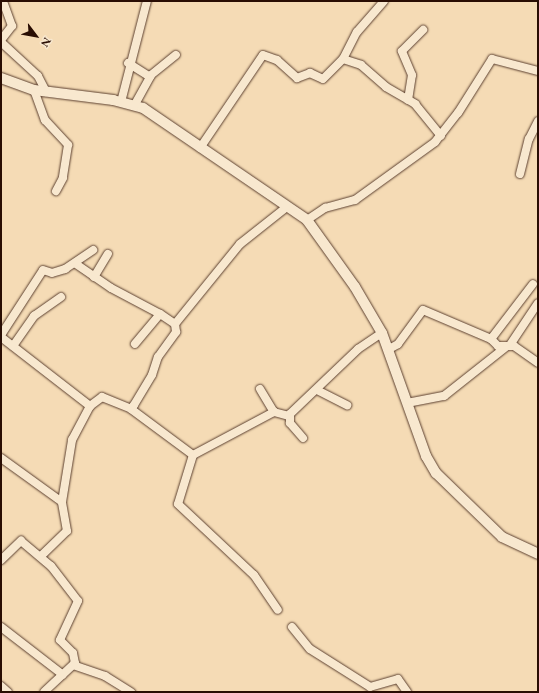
<!DOCTYPE html>
<style>
body{margin:0}
#map{position:relative;width:539px;height:693px;overflow:hidden;background:#f5dbb5;font-family:"EB Garamond",serif}
div>[style]{position:absolute}
.roads{filter:drop-shadow(0 0 1px #5c4030) drop-shadow(0 0 1px #5c4030)}
.minor>*{height:8px;margin:-4px;padding:0 4px;transform-origin:4px;border-radius:4px;background:#f8e8cf}
.tertiary>*{height:10px;margin:-5px;padding:0 5px;transform-origin:5px;border-radius:5px;background:#f8e8cf}
span{translate:-50% -50%;white-space:nowrap;text-align:center;line-height:1.15;-webkit-text-stroke:3px #f8e8cf;paint-order:stroke}
.frame{position:absolute;inset:0;border:2px solid #290d03;pointer-events:none}
.north{position:absolute;left:16px;top:16px;width:40px;height:40px;-webkit-text-stroke:3px #f8e8cf;paint-order:stroke;rotate:122deg;font-size:11px;font-weight:700;line-height:16px;text-align:center;color:#290d03}
.north::after{content:'';display:block;margin:auto;width:14px;height:18px;background:#290d03;clip-path:polygon(50% 0,100% 100%,50% 72%,0 100%)}
</style>
<div id="map">
<div class="roads">
<div class="minor">
<i style="left:1px;top:40px;width:18px;rotate:-52deg"></i>
<i style="left:12px;top:26px;width:27px;rotate:-110deg"></i>
<i style="left:1px;top:42px;width:50px;rotate:42.6deg"></i>
<i style="left:38px;top:76px;width:18px;rotate:63deg"></i>
<i style="left:343px;top:59px;width:30px;rotate:-63deg"></i>
<i style="left:357px;top:32px;width:41px;rotate:-48.9deg"></i>
<i style="left:128px;top:63px;width:26px;rotate:32deg"></i>
<i style="left:34px;top:90px;width:32px;rotate:70deg"></i>
<i style="left:45px;top:120px;width:34px;rotate:47deg"></i>
<i style="left:68px;top:145px;width:33px;rotate:99deg"></i>
<i style="left:63px;top:178px;width:15px;rotate:118deg"></i>
<i style="left:408px;top:100px;width:25px;rotate:-81deg"></i>
<i style="left:412px;top:75px;width:26px;rotate:-113deg"></i>
<i style="left:402px;top:51px;width:30px;rotate:-45deg"></i>
<i style="left:121px;top:102px;width:104px;rotate:-75.6deg"></i>
<i style="left:134px;top:106px;width:35px;rotate:-61deg"></i>
<i style="left:151px;top:75px;width:32px;rotate:-39deg"></i>
<i style="left:200px;top:148px;width:112px;rotate:-55.9deg"></i>
<i style="left:263px;top:55px;width:15px;rotate:20deg"></i>
<i style="left:277px;top:60px;width:27px;rotate:42deg"></i>
<i style="left:297px;top:78px;width:14px;rotate:-21deg"></i>
<i style="left:310px;top:73px;width:14px;rotate:25deg"></i>
<i style="left:323px;top:79px;width:28px;rotate:-45deg"></i>
<i style="left:343px;top:59px;width:19px;rotate:18deg"></i>
<i style="left:361px;top:65px;width:33px;rotate:41deg"></i>
<i style="left:386px;top:87px;width:34px;rotate:30deg"></i>
<i style="left:415px;top:104px;width:41px;rotate:50.9deg"></i>
<i style="left:520px;top:174px;width:36px;rotate:-76deg"></i>
<i style="left:529px;top:139px;width:20px;rotate:-63deg"></i>
<i style="left:307px;top:220px;width:22px;rotate:-34deg"></i>
<i style="left:325px;top:208px;width:31px;rotate:-15deg"></i>
<i style="left:355px;top:200px;width:99px;rotate:-35.9deg"></i>
<i style="left:435px;top:142px;width:37px;rotate:-52deg"></i>
<i style="left:458px;top:113px;width:64px;rotate:-57.8deg"></i>
<i style="left:492px;top:59px;width:48px;rotate:14.6deg"></i>
<i style="left:76px;top:264px;width:42px;rotate:34.4deg"></i>
<i style="left:111px;top:288px;width:55px;rotate:28deg"></i>
<i style="left:160px;top:314px;width:39px;rotate:130deg"></i>
<i style="left:94px;top:277px;width:27px;rotate:-59deg"></i>
<i style="left:175px;top:324px;width:103px;rotate:-50.9deg"></i>
<i style="left:240px;top:244px;width:61px;rotate:-38.4deg"></i>
<i style="left:1px;top:335px;width:77px;rotate:-57.1deg"></i>
<i style="left:43px;top:270px;width:9px;rotate:18deg"></i>
<i style="left:52px;top:273px;width:14px;rotate:-17deg"></i>
<i style="left:65px;top:269px;width:34px;rotate:-34deg"></i>
<i style="left:1px;top:337px;width:113px;rotate:37.8deg"></i>
<i style="left:510px;top:345px;width:50px;rotate:-56.3deg"></i>
<i style="left:13px;top:346px;width:37px;rotate:-55deg"></i>
<i style="left:34px;top:316px;width:33px;rotate:-35deg"></i>
<i style="left:507px;top:346px;width:9px;rotate:180deg"></i>
<i style="left:498px;top:346px;width:10px;rotate:-135deg"></i>
<i style="left:491px;top:339px;width:69px;rotate:-52.6deg"></i>
<i style="left:389px;top:349px;width:10px;rotate:-29deg"></i>
<i style="left:398px;top:344px;width:42px;rotate:-53.7deg"></i>
<i style="left:423px;top:310px;width:74px;rotate:23.1deg"></i>
<i style="left:260px;top:389px;width:27px;rotate:59deg"></i>
<i style="left:274px;top:412px;width:16px;rotate:15deg"></i>
<i style="left:317px;top:390px;width:34px;rotate:27deg"></i>
<i style="left:407px;top:403px;width:38px;rotate:-11deg"></i>
<i style="left:444px;top:396px;width:80px;rotate:-38.4deg"></i>
<i style="left:507px;top:346px;width:7px"></i>
<i style="left:514px;top:346px;width:29px;rotate:35deg"></i>
<i style="left:131px;top:409px;width:77px;rotate:36.6deg"></i>
<i style="left:193px;top:455px;width:51px;rotate:107deg"></i>
<i style="left:178px;top:504px;width:104px;rotate:43.1deg"></i>
<i style="left:254px;top:575px;width:42px;rotate:55.6deg"></i>
<i style="left:303px;top:438px;width:20px;rotate:-131deg"></i>
<i style="left:290px;top:423px;width:9px;rotate:-90deg"></i>
<i style="left:290px;top:414px;width:94px;rotate:-43.7deg"></i>
<i style="left:358px;top:349px;width:29px;rotate:-34deg"></i>
<i style="left:193px;top:455px;width:92px;rotate:-28deg"></i>
<i style="left:1px;top:458px;width:75px;rotate:35.8deg"></i>
<i style="left:41px;top:556px;width:36px;rotate:-44deg"></i>
<i style="left:67px;top:531px;width:29px;rotate:-100deg"></i>
<i style="left:62px;top:502px;width:63px;rotate:-80.8deg"></i>
<i style="left:72px;top:440px;width:38px;rotate:-62deg"></i>
<i style="left:90px;top:406px;width:15px;rotate:-37deg"></i>
<i style="left:102px;top:397px;width:31px;rotate:22deg"></i>
<i style="left:131px;top:409px;width:5px;rotate:-53deg"></i>
<i style="left:134px;top:405px;width:35px;rotate:-59deg"></i>
<i style="left:152px;top:375px;width:19px;rotate:-72deg"></i>
<i style="left:158px;top:357px;width:31px;rotate:-54deg"></i>
<i style="left:176px;top:332px;width:8px;rotate:-97deg"></i>
<i style="left:175px;top:324px;width:18px;rotate:-146deg"></i>
<i style="left:1px;top:560px;width:28px;rotate:-44deg"></i>
<i style="left:21px;top:541px;width:39px;rotate:40deg"></i>
<i style="left:51px;top:566px;width:44px;rotate:52.4deg"></i>
<i style="left:78px;top:601px;width:43px;rotate:114.8deg"></i>
<i style="left:60px;top:640px;width:18px;rotate:45deg"></i>
<i style="left:73px;top:653px;width:10px;rotate:79deg"></i>
<i style="left:75px;top:663px;width:42px;rotate:136.9deg"></i>
<i style="left:1px;top:627px;width:78px;rotate:37.7deg"></i>
<i style="left:292px;top:627px;width:28px;rotate:51deg"></i>
<i style="left:310px;top:649px;width:71px;rotate:32.3deg"></i>
<i style="left:370px;top:687px;width:29px;rotate:-16deg"></i>
<i style="left:398px;top:679px;width:16px;rotate:55deg"></i>
<i style="left:73px;top:665px;width:34px;rotate:19deg"></i>
<i style="left:105px;top:676px;width:31px;rotate:32deg"></i>
<i style="left:1px;top:686px;width:9px;rotate:41deg"></i>
</div>
<div class="tertiary">
<i style="left:1px;top:78px;width:35px;rotate:20deg"></i>
<i style="left:34px;top:90px;width:80px;rotate:7.2deg"></i>
<i style="left:113px;top:100px;width:31px;rotate:15deg"></i>
<i style="left:143px;top:108px;width:199px;rotate:34.3deg"></i>
<i style="left:307px;top:220px;width:82px;rotate:54.4deg"></i>
<i style="left:355px;top:287px;width:53px;rotate:59.6deg"></i>
<i style="left:382px;top:333px;width:131px;rotate:70.3deg"></i>
<i style="left:426px;top:456px;width:20px;rotate:60deg"></i>
<i style="left:436px;top:473px;width:92px;rotate:44.1deg"></i>
<i style="left:502px;top:537px;width:40px;rotate:25deg"></i>
</div>
</div>
<div class="frame"></div>
<div class="north">N</div>
</div>
